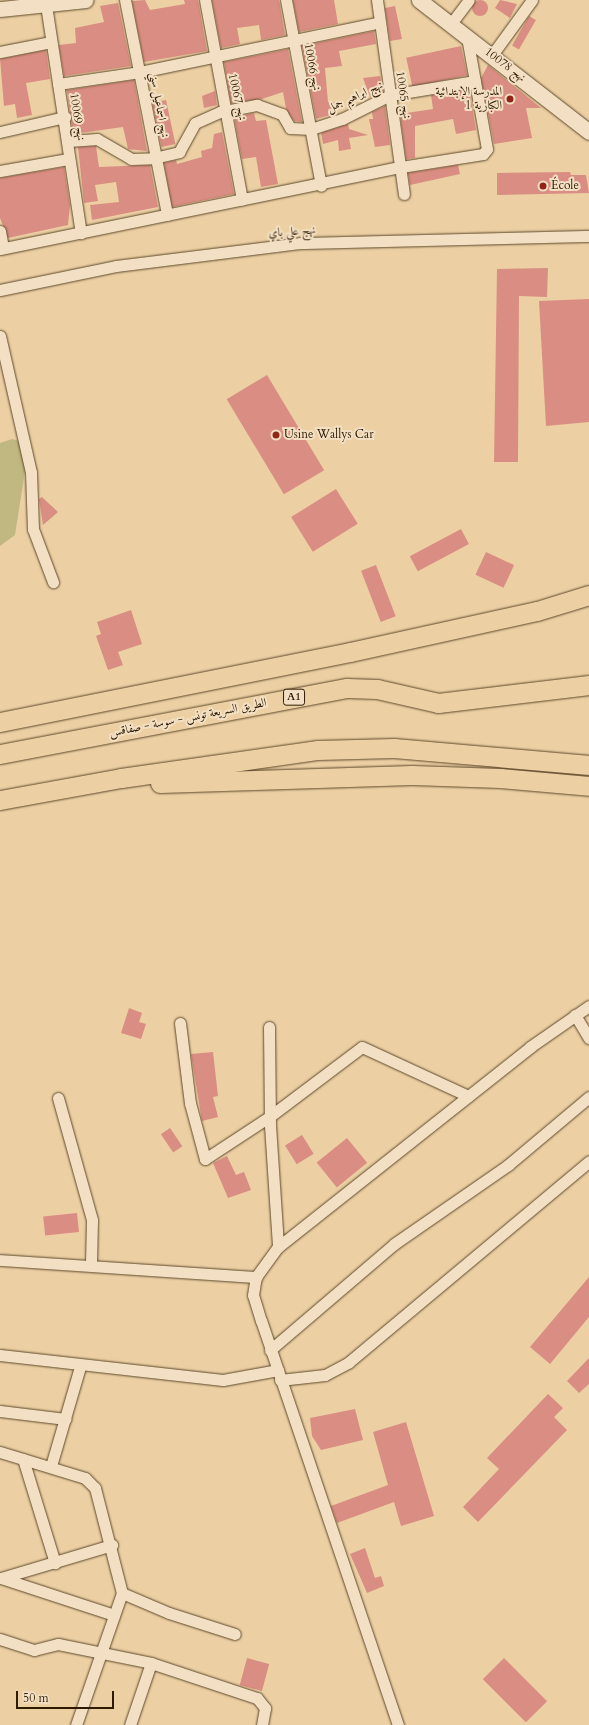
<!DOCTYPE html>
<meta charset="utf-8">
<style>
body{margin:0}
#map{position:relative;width:589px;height:1725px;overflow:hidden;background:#ecd0a4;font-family:Cardo,Amiri,serif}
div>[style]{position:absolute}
.green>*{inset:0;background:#c0b880}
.building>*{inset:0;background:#da8d82;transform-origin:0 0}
.round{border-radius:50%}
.roads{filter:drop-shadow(0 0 1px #5e482a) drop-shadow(0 0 1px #5e482a)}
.street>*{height:11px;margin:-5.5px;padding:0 5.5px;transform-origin:5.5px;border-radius:5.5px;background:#f3e0c4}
.secondary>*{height:15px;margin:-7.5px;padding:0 7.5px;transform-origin:7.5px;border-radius:7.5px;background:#f3e0c4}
.highway>*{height:19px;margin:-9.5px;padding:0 9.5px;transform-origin:9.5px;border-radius:9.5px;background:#ecd0a4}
.dots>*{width:11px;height:11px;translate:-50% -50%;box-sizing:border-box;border:2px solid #f3e0c4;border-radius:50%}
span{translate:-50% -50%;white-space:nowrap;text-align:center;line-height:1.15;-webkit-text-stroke:4px #f3e0c4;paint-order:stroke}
.shield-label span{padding:1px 3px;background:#f3e0c4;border:1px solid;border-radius:3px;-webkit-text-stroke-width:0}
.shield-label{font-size:11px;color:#2f1b02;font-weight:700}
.street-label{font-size:12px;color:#2f1b02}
.poi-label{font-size:12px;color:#2f1b02}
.right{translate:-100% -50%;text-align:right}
.left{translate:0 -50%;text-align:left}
.scale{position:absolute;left:16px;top:1691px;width:98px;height:18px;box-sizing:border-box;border:2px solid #2f1b02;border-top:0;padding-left:5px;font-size:12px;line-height:14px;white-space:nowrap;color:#2f1b02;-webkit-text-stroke:3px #f3e0c4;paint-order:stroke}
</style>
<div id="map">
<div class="green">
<i style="clip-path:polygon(12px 439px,20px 441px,27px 458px,15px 535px,0 546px,0 443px)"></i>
</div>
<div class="building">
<i class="round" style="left:472px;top:0;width:16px;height:16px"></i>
<i style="clip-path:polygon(145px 0,150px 10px,185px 4px,184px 0,198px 0,207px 51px,144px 62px,132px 1px)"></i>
<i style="clip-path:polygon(212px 0,279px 0,285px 35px,261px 40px,259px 25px,237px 28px,240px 44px,221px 48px)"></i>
<i style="clip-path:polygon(293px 0,334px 0,338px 24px,299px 32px)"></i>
<i style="clip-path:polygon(500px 0,517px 4px,510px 18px,495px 8px)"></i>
<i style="clip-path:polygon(118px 3px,131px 66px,64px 76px,59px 45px,76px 43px,75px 28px,104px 22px,100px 6px)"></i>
<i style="clip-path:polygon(395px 6px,402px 39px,390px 41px,385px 8px)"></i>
<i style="left:529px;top:16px;width:8px;height:34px;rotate:30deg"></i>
<i style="clip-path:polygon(374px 31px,376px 44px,339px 51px,342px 66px,325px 68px,328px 102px,335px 102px,337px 113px,316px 119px,302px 46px)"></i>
<i style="left:461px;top:46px;width:30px;height:56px;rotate:78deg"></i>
<i style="clip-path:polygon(288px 49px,302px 122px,294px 121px,286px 109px,283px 92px,262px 99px,231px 103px,224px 62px)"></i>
<i style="clip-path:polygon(46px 50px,50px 79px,26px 83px,32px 115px,17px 118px,15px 104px,4px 106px,0 59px)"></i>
<i style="clip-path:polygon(488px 65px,541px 108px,526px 108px,532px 138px,494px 144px,481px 78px)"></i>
<i style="clip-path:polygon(380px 76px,383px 91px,370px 97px,363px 78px)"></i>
<i style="clip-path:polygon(134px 80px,147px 151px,128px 149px,123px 127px,73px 134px,67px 90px)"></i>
<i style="clip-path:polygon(469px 89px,476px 130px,456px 134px,453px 119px,415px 126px,415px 158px,406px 159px,400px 114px,433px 109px,431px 95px)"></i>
<i style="clip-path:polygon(215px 91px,217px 105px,204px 108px,202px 96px)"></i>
<i style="left:166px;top:100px;width:45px;height:14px;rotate:78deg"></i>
<i style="clip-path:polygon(385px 106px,390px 145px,375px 147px,369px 119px,373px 119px,372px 112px)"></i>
<i style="clip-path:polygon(254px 113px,256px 121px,266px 120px,278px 184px,261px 187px,256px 157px,242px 159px,234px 117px)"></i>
<i style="clip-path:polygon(348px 124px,349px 129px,368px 135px,349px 138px,351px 149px,339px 151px,338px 140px,323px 144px,321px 133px)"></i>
<i style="clip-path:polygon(222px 132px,234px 194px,172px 207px,164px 163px,176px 160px,177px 164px,202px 157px,201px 151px,212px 148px,214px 134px)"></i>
<i style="clip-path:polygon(96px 146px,99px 167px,150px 165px,158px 207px,92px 220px,90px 205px,119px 202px,116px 182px,95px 185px,98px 201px,84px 203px,78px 147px)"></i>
<i style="clip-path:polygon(458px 165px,460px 174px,410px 185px,408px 173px)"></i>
<i style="clip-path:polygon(64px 167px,70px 205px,68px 225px,8px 238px,0 218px,0 178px)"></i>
<i style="clip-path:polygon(570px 172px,571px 175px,586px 175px,589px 193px,497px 195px,497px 173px)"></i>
<i style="clip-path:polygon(548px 268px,547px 297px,519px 296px,518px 462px,494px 462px,497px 269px)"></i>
<i style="clip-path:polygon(589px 299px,589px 422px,546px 426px,539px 301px)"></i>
<i style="left:267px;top:375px;width:111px;height:47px;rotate:59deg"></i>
<i style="left:336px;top:489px;width:41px;height:53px;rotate:58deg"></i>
<i style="clip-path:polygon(42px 497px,58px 512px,43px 525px,39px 499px)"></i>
<i style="left:461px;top:529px;width:17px;height:58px;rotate:62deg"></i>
<i style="left:486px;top:552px;width:31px;height:25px;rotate:25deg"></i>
<i style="left:376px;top:565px;width:55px;height:16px;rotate:69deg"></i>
<i style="clip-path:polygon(131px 610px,142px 644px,118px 652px,123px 665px,108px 670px,96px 636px,101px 634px,97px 622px)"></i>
<i style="clip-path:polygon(129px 1008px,142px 1013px,139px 1022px,146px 1024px,141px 1039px,121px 1033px)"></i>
<i style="clip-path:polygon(213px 1052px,218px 1096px,213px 1097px,218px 1117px,202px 1121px,191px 1054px)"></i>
<i style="left:170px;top:1128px;width:22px;height:11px;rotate:56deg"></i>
<i style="left:302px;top:1135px;width:22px;height:20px;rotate:58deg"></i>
<i style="left:347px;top:1138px;width:32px;height:39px;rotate:51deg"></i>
<i style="clip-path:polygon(227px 1156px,236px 1175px,244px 1172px,251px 1190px,228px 1198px,213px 1163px)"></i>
<i style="left:77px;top:1213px;width:19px;height:34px;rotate:84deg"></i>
<i style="clip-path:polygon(589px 1277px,589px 1317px,550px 1364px,530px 1347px)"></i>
<i style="clip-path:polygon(589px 1358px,589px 1384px,579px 1393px,567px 1381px)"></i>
<i style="clip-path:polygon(548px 1394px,563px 1408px,554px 1417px,567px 1430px,478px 1522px,463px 1507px,499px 1469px,487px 1458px)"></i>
<i style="clip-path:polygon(355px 1409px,363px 1440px,321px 1450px,312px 1436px,310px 1418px)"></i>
<i style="clip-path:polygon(406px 1422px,434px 1516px,401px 1526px,394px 1502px,337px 1523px,331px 1506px,388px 1485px,373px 1432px)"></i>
<i style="clip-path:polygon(365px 1548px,375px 1578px,381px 1576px,384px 1586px,367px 1593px,350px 1554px)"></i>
<i style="left:247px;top:1658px;width:23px;height:28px;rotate:15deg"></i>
<i style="left:504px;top:1658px;width:61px;height:30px;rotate:45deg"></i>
</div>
<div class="roads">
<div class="street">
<i style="left:125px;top:0;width:219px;rotate:78.9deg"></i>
<i style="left:205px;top:0;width:203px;rotate:79.5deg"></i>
<i style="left:286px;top:0;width:189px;rotate:79.3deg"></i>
<i style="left:377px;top:0;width:196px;rotate:82.1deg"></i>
<i style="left:46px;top:5px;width:231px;rotate:81.3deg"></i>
<i style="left:450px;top:25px;width:31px;rotate:-53deg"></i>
<i style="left:0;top:52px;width:52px;rotate:-11.1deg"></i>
<i style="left:492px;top:55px;width:68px;rotate:-54deg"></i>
<i style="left:58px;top:84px;width:83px;rotate:-8.3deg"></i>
<i style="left:140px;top:72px;width:242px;rotate:-11.7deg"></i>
<i style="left:0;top:132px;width:67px;rotate:-13deg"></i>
<i style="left:69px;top:141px;width:28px;rotate:-4deg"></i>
<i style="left:97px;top:139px;width:39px;rotate:30deg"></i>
<i style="left:131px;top:159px;width:23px;rotate:-2deg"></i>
<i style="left:154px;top:158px;width:26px;rotate:-13deg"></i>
<i style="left:179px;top:152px;width:33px;rotate:-61deg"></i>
<i style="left:195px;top:123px;width:27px;rotate:-24deg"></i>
<i style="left:220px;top:112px;width:38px;rotate:-11deg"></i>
<i style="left:257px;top:105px;width:27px;rotate:20deg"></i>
<i style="left:282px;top:114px;width:16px;rotate:60deg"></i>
<i style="left:290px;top:128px;width:21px;rotate:3deg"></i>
<i style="left:311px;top:129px;width:33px;rotate:-18deg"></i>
<i style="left:342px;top:119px;width:54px;rotate:-26.6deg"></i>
<i style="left:390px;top:95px;width:86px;rotate:-9.4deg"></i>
<i style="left:0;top:171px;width:69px;rotate:-10deg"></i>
<i style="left:0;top:231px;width:17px;rotate:80deg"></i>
<i style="left:0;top:249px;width:409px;rotate:-11.6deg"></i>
<i style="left:401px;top:167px;width:83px;rotate:-9deg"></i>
<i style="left:483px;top:154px;width:6px;rotate:-51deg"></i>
<i style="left:487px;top:149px;width:114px;rotate:-100.1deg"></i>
<i style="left:0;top:290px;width:118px;rotate:-11.7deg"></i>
<i style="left:116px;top:266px;width:185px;rotate:-7.1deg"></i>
<i style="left:300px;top:243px;width:289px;rotate:-1.4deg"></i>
<i style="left:0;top:336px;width:139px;rotate:77.2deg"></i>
<i style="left:31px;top:472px;width:57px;rotate:88deg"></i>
<i style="left:33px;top:529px;width:57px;rotate:69.3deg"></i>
<i style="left:575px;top:1015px;width:27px;rotate:59deg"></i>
<i style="left:180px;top:1023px;width:81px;rotate:82.9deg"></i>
<i style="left:190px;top:1103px;width:58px;rotate:75deg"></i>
<i style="left:205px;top:1159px;width:77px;rotate:-33.3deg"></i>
<i style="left:269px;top:1117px;width:116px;rotate:-37deg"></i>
<i style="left:362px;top:1047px;width:117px;rotate:24.8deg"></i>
<i style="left:269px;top:1027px;width:98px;rotate:89.4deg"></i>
<i style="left:270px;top:1125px;width:122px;rotate:86.2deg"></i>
<i style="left:58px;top:1098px;width:127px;rotate:74.4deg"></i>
<i style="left:92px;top:1220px;width:44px;rotate:91.3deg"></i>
<i style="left:0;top:1260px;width:257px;rotate:3.8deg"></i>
<i style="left:270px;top:1350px;width:163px;rotate:-40.5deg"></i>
<i style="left:394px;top:1244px;width:139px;rotate:-34.7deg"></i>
<i style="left:508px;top:1165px;width:106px;rotate:-40deg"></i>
<i style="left:0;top:1355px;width:224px;rotate:6.4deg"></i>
<i style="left:223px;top:1380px;width:56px;rotate:-10.3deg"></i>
<i style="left:280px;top:1380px;width:45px;rotate:-6.3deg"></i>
<i style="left:325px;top:1375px;width:27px;rotate:-28deg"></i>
<i style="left:349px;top:1362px;width:313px;rotate:-39.9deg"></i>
<i style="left:0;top:1411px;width:66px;rotate:6.9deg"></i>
<i style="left:0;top:1452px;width:89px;rotate:17deg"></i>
<i style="left:85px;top:1478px;width:14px;rotate:45deg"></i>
<i style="left:95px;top:1488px;width:108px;rotate:75.6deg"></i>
<i style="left:122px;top:1593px;width:51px;rotate:23.1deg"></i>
<i style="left:169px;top:1613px;width:69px;rotate:17.7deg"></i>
<i style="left:23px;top:1459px;width:109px;rotate:72.9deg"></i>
<i style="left:51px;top:1466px;width:103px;rotate:-73.7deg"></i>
<i style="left:1px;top:1578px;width:119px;rotate:18.1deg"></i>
<i style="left:1px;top:1578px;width:116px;rotate:-16.6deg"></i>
<i style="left:0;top:1639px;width:36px;rotate:18deg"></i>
<i style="left:34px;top:1650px;width:25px;rotate:-14deg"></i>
<i style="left:58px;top:1644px;width:95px;rotate:11.5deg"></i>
<i style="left:151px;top:1663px;width:112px;rotate:18.3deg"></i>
<i style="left:257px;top:1698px;width:13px;rotate:51deg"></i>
<i style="left:265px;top:1708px;width:17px;rotate:100deg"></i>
<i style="left:76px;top:1725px;width:140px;rotate:-70.8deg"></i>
<i style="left:130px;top:1725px;width:65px;rotate:-71.3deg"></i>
<i style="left:398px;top:1725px;width:427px;rotate:-108.7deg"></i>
<i style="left:261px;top:1321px;width:27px;rotate:-107deg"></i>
<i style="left:253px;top:1295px;width:18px;rotate:-81deg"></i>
<i style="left:256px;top:1277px;width:37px;rotate:-54deg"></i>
<i style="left:278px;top:1247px;width:322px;rotate:-38.4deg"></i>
<i style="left:530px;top:1047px;width:72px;rotate:-34.8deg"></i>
</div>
<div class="secondary">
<i style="left:419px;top:0;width:215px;rotate:37.8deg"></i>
<i style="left:0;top:9px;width:86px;rotate:-6deg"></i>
</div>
<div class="highway">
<i style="left:0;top:722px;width:357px;rotate:-11.3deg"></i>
<i style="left:350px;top:652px;width:191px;rotate:-12.4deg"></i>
<i style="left:537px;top:611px;width:54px;rotate:-17.1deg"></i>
<i style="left:0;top:754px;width:353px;rotate:-10.8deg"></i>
<i style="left:347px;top:688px;width:30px;rotate:2deg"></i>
<i style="left:377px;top:689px;width:63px;rotate:12.9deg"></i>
<i style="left:438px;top:703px;width:152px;rotate:-6.8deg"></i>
<i style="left:160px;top:783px;width:252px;rotate:-1.8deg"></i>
<i style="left:412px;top:775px;width:88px;rotate:2deg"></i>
<i style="left:500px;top:778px;width:89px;rotate:5.1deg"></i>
<i style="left:0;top:800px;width:123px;rotate:-10.3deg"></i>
<i style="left:121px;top:778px;width:199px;rotate:-8.1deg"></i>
<i style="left:318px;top:750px;width:76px;rotate:-1.5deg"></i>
<i style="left:394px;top:748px;width:196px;rotate:5deg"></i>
</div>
</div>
<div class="dots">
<i style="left:510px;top:99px;background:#8f2418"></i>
<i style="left:543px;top:186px;background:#8f2418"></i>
<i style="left:276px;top:435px;background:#8f2418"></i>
</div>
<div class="shield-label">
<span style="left:294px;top:697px">A1</span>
</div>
<div class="street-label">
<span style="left:505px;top:65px;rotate:37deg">نهج 10078</span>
<span style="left:312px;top:67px;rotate:79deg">نهج 10066</span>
<span style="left:403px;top:95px;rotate:81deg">نهج 10065</span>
<span style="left:237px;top:97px;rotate:77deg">نهج 10067</span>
<span style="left:355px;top:97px;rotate:-24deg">نهج ابراهيم جمل</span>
<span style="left:159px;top:105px;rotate:80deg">نهج اسماعيل سني</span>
<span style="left:77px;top:117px;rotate:81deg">نهج 10069</span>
<span style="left:292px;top:232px;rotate:-4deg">نهج علي باي</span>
<span style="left:188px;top:718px;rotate:-11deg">الطريق السريعة تونس - سوسة - صفاقس</span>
</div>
<div class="poi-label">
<span class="right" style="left:502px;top:99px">المدرسة الإبتدائية<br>الكبارية 1</span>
<span class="left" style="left:551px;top:186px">École</span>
<span class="left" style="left:284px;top:435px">Usine Wallys Car</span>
</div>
<div class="scale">50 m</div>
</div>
